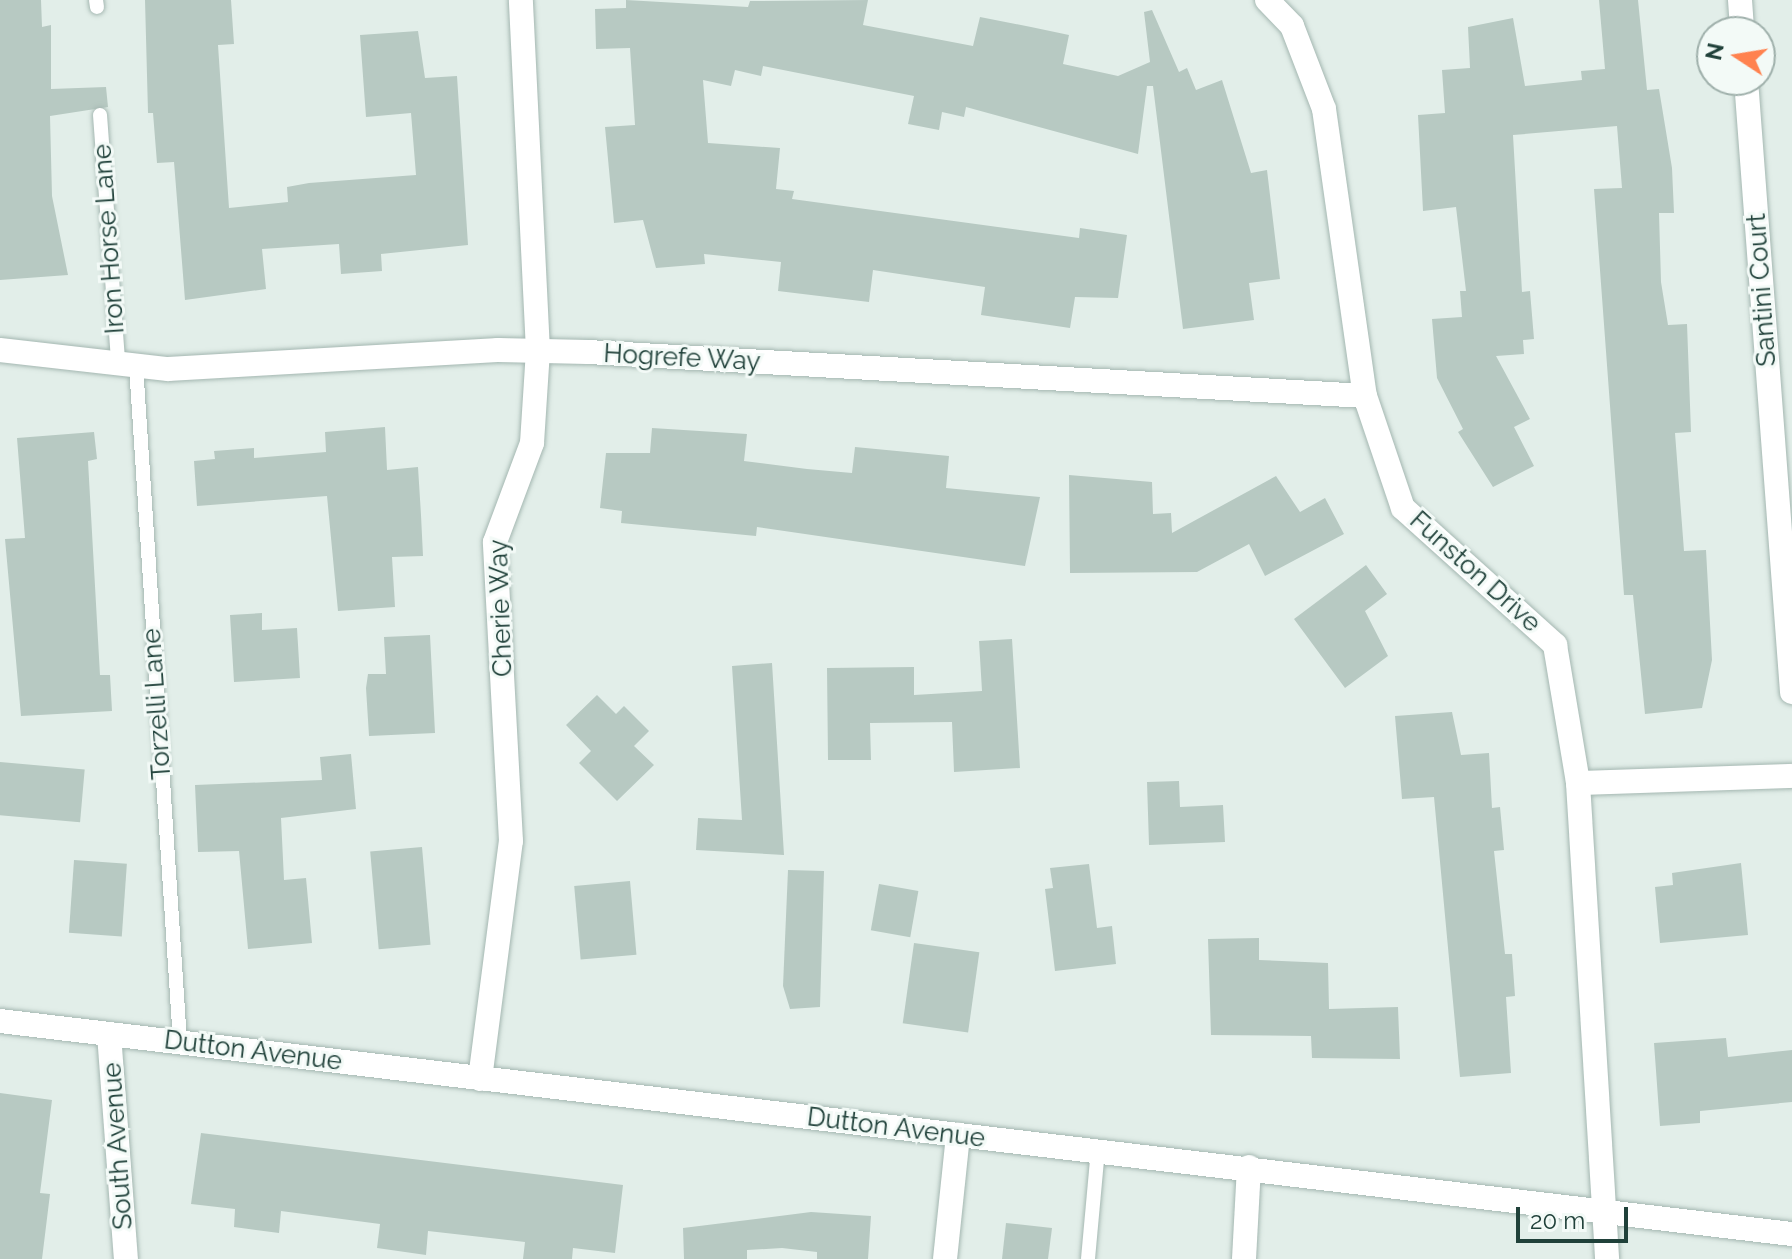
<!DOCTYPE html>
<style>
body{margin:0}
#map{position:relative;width:1792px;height:1259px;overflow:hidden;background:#e2eee9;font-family:Raleway,sans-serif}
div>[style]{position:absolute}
.building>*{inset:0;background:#b7c9c2;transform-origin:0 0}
.roads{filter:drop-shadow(0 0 2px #a4b7b1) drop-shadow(0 0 2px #a4b7b1)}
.lane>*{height:14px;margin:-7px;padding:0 7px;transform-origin:7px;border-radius:7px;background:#fff}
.street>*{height:24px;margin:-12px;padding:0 12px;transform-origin:12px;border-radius:12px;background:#fff}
.secondary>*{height:24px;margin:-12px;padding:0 12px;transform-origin:12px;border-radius:12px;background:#fff}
span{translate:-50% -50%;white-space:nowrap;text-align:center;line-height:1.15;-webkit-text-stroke:6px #f3faf7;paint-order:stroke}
.street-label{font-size:26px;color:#20413a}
.north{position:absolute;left:1696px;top:16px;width:80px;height:80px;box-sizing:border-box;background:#f3faf7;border:2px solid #9fb0ab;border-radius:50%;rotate:282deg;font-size:22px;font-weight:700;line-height:32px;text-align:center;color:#20413a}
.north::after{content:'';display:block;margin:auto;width:28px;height:36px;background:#ff824f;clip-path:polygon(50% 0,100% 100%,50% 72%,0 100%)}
.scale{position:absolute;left:1516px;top:1207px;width:112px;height:36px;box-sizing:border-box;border:4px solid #20413a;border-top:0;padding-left:10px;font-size:24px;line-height:28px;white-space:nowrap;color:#20413a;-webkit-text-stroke:6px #f3faf7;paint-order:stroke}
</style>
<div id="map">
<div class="building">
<i style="clip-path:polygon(0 0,41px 0,42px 27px,51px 25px,51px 89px,106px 87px,108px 107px,50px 116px,52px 196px,68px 275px,0 280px)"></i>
<i style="clip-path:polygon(145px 0,231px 0,234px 44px,218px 45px,229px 208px,288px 202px,287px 187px,309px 183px,416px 175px,411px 113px,366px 117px,360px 35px,418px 31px,425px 78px,457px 76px,468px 245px,381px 254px,382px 271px,341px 274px,339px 244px,262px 249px,266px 289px,185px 300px,174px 162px,157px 163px,153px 113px,148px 113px)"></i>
<i style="clip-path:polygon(626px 0,748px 7px,750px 1px,868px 0,863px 25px,973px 46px,980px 17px,1031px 27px,1069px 35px,1063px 64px,1118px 76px,1150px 62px,1144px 12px,1152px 10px,1179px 72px,1187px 68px,1196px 90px,1222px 80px,1251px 173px,1267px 170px,1280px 279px,1249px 283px,1254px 320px,1183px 329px,1153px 86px,1147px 86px,1138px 154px,966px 107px,964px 117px,942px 112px,939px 130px,908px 124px,914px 96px,763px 66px,761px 76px,735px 70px,731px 86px,703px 80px,708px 143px,780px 148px,776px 189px,794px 191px,792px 199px,1079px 238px,1080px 228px,1127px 235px,1118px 298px,1075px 297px,1070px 328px,981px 315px,985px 287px,873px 270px,869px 302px,778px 291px,781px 262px,704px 254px,705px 264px,656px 268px,643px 220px,614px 223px,605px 127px,635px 125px,630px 48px,596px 49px,595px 9px,626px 8px)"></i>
<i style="clip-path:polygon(1599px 0,1638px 0,1647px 90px,1659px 89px,1672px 168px,1674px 213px,1659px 213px,1661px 282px,1668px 325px,1687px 324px,1691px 432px,1675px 433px,1684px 551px,1706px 550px,1712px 660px,1702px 708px,1645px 714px,1633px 595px,1624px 595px,1594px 189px,1622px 188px,1617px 126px,1513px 135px,1522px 292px,1530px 291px,1534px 339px,1523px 340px,1524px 354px,1496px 356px,1530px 419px,1514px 427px,1534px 466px,1493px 487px,1458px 432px,1463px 429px,1437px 378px,1432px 319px,1462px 317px,1460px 291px,1466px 291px,1456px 207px,1423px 211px,1418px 115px,1445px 113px,1442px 70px,1470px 68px,1468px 27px,1513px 18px,1525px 86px,1582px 80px,1581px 71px,1605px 69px)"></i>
<i style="clip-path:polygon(385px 427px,387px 470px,418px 467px,421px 515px,423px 556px,392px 557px,395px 607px,338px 611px,327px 496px,197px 506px,194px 461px,215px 459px,214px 451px,254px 448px,254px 458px,326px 452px,325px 432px)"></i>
<i style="clip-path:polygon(652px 428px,747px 434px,744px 461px,807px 469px,852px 473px,855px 447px,949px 456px,946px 488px,1040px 497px,1025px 566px,757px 527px,756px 536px,621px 523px,622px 511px,600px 508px,606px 453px,650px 453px)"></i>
<i style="clip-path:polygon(94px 432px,97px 459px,88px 461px,100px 675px,110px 675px,112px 711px,21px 716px,5px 539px,25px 538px,17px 438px)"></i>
<i style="clip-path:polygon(1069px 475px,1152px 482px,1153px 514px,1171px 513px,1172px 533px,1276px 476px,1300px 512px,1325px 498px,1344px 534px,1265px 576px,1249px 544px,1197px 572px,1070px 573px)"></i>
<i style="clip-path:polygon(1366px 565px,1387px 594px,1365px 611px,1388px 656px,1345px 688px,1294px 619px)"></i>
<i style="clip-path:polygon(262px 613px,262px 630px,297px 628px,300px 678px,234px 682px,230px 615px)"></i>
<i style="clip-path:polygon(430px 635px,435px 733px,369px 736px,366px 688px,368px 674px,386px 674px,384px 637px)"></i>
<i style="clip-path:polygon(1012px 639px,1020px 768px,954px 772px,952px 722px,870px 723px,871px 760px,828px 760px,827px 668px,914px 667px,914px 695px,982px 691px,979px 641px)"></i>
<i style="clip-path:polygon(772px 663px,784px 855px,696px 850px,698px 818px,742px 820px,732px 666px)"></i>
<i style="clip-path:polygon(597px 695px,616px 714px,624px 706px,649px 731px,634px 746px,654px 765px,617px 801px,579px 763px,591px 751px,566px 725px)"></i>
<i style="clip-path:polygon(1452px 712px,1461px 755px,1489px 753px,1492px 808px,1500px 807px,1504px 850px,1494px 851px,1505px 954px,1512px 954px,1515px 996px,1506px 997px,1511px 1073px,1460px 1077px,1434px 797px,1402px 799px,1395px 716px)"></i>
<i style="clip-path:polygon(351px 754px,356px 809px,281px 818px,284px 880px,306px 878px,312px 943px,248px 949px,239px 851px,198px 852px,195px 785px,322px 780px,320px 757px)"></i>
<i style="left:0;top:762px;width:85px;height:53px;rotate:5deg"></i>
<i style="clip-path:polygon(1179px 781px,1180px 807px,1223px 805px,1225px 842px,1149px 845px,1147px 782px)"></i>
<i style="left:422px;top:847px;width:98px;height:52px;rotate:85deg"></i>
<i style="left:74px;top:860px;width:53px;height:73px;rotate:4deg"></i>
<i style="clip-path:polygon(1741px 863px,1748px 935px,1660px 943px,1655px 887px,1673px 885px,1672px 873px)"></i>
<i style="clip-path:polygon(1089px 864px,1097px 928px,1112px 926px,1116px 964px,1055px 971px,1045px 889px,1053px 888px,1050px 868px)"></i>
<i style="clip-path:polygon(788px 870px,824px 871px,820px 1007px,790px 1009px,783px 986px)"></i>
<i style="left:630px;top:881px;width:74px;height:56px;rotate:85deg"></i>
<i style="left:879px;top:884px;width:40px;height:47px;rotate:10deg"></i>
<i style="clip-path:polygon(1259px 938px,1259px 960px,1328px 963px,1329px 1009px,1398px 1007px,1400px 1059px,1312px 1058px,1311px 1036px,1211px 1035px,1208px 939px)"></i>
<i style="left:914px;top:943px;width:66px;height:81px;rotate:8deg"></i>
<i style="clip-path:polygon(1726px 1038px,1728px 1057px,1792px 1050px,1792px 1102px,1700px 1111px,1700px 1123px,1660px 1126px,1654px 1043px)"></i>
<i style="clip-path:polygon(0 1093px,52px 1100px,40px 1193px,50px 1194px,42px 1259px,0 1259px)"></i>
<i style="clip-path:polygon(201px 1133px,623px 1185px,615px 1253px,573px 1248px,572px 1259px,523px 1259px,525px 1242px,428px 1231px,426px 1255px,377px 1248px,380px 1224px,281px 1211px,279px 1233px,234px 1227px,235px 1209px,191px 1204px)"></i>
<i style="clip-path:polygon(811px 1212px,871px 1216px,868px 1259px,817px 1259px,817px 1252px,782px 1248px,747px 1250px,747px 1259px,684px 1259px,683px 1228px)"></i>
<i style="clip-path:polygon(1006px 1223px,1052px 1228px,1048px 1259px,1002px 1259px)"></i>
</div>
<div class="roads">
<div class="lane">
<i style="left:96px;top:0;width:7px;rotate:82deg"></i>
<i style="left:100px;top:115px;width:249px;rotate:85.8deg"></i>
<i style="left:136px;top:365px;width:678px;rotate:86.28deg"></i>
<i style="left:1088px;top:1259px;width:110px;rotate:-84.8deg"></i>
</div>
<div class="street">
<i style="left:1267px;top:0;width:36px;rotate:46deg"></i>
<i style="left:1292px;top:26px;width:89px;rotate:68.9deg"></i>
<i style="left:1324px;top:109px;width:290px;rotate:81.9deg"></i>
<i style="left:1365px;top:396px;width:118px;rotate:71.3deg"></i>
<i style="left:1403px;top:508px;width:205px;rotate:42deg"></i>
<i style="left:1555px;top:645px;width:140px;rotate:80.5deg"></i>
<i style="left:1578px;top:783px;width:477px;rotate:86.5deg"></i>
<i style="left:1740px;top:0;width:32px;rotate:86deg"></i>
<i style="left:1746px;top:80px;width:614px;rotate:85.7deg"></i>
<i style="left:0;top:350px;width:169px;rotate:6.5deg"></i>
<i style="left:168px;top:369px;width:331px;rotate:-3.3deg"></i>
<i style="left:498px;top:350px;width:90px;rotate:1.3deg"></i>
<i style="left:588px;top:352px;width:778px;rotate:3.24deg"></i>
<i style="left:1578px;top:783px;width:214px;rotate:-1.9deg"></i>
<i style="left:109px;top:1034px;width:226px;rotate:85.7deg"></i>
<i style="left:480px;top:1079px;width:240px;rotate:-82.6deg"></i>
<i style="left:511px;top:841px;width:299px;rotate:-93.1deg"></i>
<i style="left:495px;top:542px;width:106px;rotate:-69.5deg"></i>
<i style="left:532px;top:443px;width:92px;rotate:-86.3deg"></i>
<i style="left:538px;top:351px;width:351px;rotate:-92.8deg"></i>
<i style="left:945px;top:1259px;width:125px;rotate:-84deg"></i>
<i style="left:1244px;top:1259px;width:92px;rotate:-86.9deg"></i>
</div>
<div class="secondary">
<i style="left:0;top:1021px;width:1805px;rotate:6.78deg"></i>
</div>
</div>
<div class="street-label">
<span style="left:109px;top:239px;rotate:-94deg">Iron Horse Lane</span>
<span style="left:1762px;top:290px;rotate:-94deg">Santini Court</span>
<span style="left:682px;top:358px;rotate:3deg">Hogrefe Way</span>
<span style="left:1475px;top:572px;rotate:42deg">Funston Drive</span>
<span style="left:501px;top:608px;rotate:-92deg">Cherie Way</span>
<span style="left:157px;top:704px;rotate:-94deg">Torzelli Lane</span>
<span style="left:253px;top:1051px;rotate:7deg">Dutton Avenue</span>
<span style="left:896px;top:1128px;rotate:7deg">Dutton Avenue</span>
<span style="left:118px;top:1146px;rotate:-94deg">South Avenue</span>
</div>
<div class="north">N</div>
<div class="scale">20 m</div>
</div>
